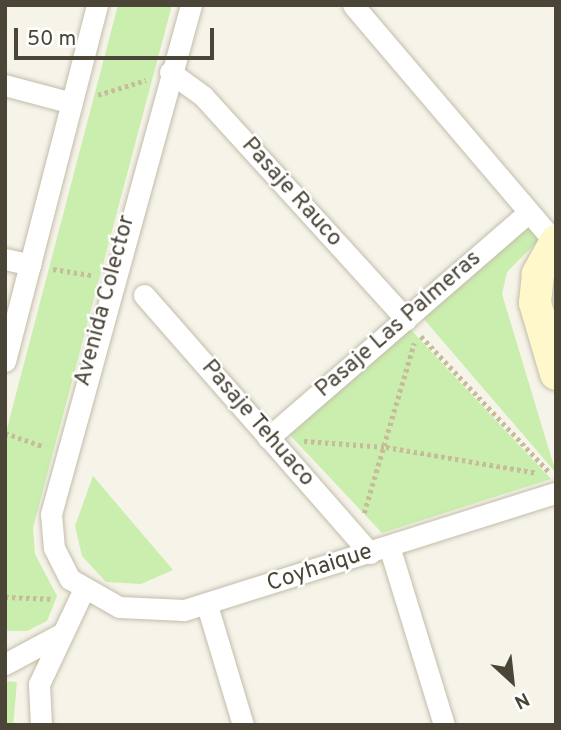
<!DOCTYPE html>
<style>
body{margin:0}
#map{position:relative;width:561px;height:730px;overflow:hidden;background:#f6f3e9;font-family:Overpass,sans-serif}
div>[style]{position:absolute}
.green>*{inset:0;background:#caeeae;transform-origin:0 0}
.path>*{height:4.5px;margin-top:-2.25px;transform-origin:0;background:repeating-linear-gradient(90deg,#c6bb9a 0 3.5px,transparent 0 7px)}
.roads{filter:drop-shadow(0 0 2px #c2bdaa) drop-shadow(0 0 2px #c2bdaa)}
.street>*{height:21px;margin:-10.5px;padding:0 10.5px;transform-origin:10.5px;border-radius:10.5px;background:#fff}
.secondary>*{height:32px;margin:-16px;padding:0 16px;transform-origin:16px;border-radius:16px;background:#fff8ca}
span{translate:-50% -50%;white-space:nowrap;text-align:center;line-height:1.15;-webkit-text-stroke:5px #fff;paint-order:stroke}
.street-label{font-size:23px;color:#4a4536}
.frame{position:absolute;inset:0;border:7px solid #4a4536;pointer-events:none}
.north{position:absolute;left:477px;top:646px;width:70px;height:70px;-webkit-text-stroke:5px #fff;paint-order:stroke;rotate:153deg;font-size:19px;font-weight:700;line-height:28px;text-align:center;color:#4a4536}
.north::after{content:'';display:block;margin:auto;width:24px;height:32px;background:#4a4536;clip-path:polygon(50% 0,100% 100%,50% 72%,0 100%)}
.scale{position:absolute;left:14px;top:28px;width:200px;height:32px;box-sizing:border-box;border:4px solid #4a4536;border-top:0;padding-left:9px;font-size:21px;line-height:24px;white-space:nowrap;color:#4a4536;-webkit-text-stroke:5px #fff;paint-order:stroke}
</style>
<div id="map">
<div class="green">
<i style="clip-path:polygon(118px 5px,172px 5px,33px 528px,35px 554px,57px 596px,47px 621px,27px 631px,5px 631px,5px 436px)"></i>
<i style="clip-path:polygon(527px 220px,543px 236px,507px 272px,502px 294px,556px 473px,423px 318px)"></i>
<i style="clip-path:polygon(410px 329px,551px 479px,382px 533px,288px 433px)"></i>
<i style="clip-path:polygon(93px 476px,173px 570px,141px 584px,106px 582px,82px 556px,75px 526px)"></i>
<i style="left:5px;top:681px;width:12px;height:44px;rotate:5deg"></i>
</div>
<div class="path">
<i style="left:98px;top:95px;width:50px;rotate:-17.4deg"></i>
<i style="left:53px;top:269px;width:39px;rotate:9deg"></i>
<i style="left:421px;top:336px;width:187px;rotate:46.7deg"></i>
<i style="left:5px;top:433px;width:42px;rotate:19.3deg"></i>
<i style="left:304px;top:441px;width:82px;rotate:4.2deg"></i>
<i style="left:386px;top:447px;width:154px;rotate:9.7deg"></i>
<i style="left:364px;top:513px;width:177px;rotate:-73.6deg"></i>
<i style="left:5px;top:597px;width:49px;rotate:2.3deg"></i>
</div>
<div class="roads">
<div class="street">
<i style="left:191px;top:5px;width:528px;rotate:105.38deg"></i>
<i style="left:51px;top:514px;width:34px;rotate:85deg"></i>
<i style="left:54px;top:548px;width:35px;rotate:63deg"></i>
<i style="left:70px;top:579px;width:56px;rotate:29.7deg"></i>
<i style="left:119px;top:607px;width:65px;rotate:2.6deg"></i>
<i style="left:184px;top:610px;width:390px;rotate:-17.5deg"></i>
<i style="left:353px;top:5px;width:311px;rotate:49.6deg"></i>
<i style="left:170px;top:72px;width:41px;rotate:36deg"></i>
<i style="left:203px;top:96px;width:302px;rotate:47.7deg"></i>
<i style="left:5px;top:85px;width:69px;rotate:15deg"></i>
<i style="left:5px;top:259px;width:26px;rotate:13deg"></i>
<i style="left:144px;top:295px;width:343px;rotate:48.8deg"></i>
<i style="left:5px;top:361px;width:368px;rotate:-75.5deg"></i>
<i style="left:268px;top:438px;width:345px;rotate:-40.9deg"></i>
<i style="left:389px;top:546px;width:187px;rotate:72.9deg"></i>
<i style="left:207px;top:605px;width:125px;rotate:73.3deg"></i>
<i style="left:5px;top:664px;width:64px;rotate:-28.2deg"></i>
<i style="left:41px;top:725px;width:41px;rotate:-92.8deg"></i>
<i style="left:39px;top:684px;width:103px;rotate:-64.7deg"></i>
</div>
<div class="secondary">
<i style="left:556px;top:241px;width:38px;rotate:119deg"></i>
<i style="left:538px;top:274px;width:29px;rotate:96deg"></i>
<i style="left:535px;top:303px;width:74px;rotate:73.5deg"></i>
</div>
</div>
<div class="street-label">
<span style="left:291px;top:193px;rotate:48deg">Pasaje Rauco</span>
<span style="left:106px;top:301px;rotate:-75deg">Avenida Colector</span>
<span style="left:399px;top:325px;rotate:-41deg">Pasaje Las Palmeras</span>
<span style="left:257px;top:424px;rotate:49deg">Pasaje Tehuaco</span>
<span style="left:320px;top:569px;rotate:-18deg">Coyhaique</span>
</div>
<div class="frame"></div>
<div class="north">N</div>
<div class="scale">50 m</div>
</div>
